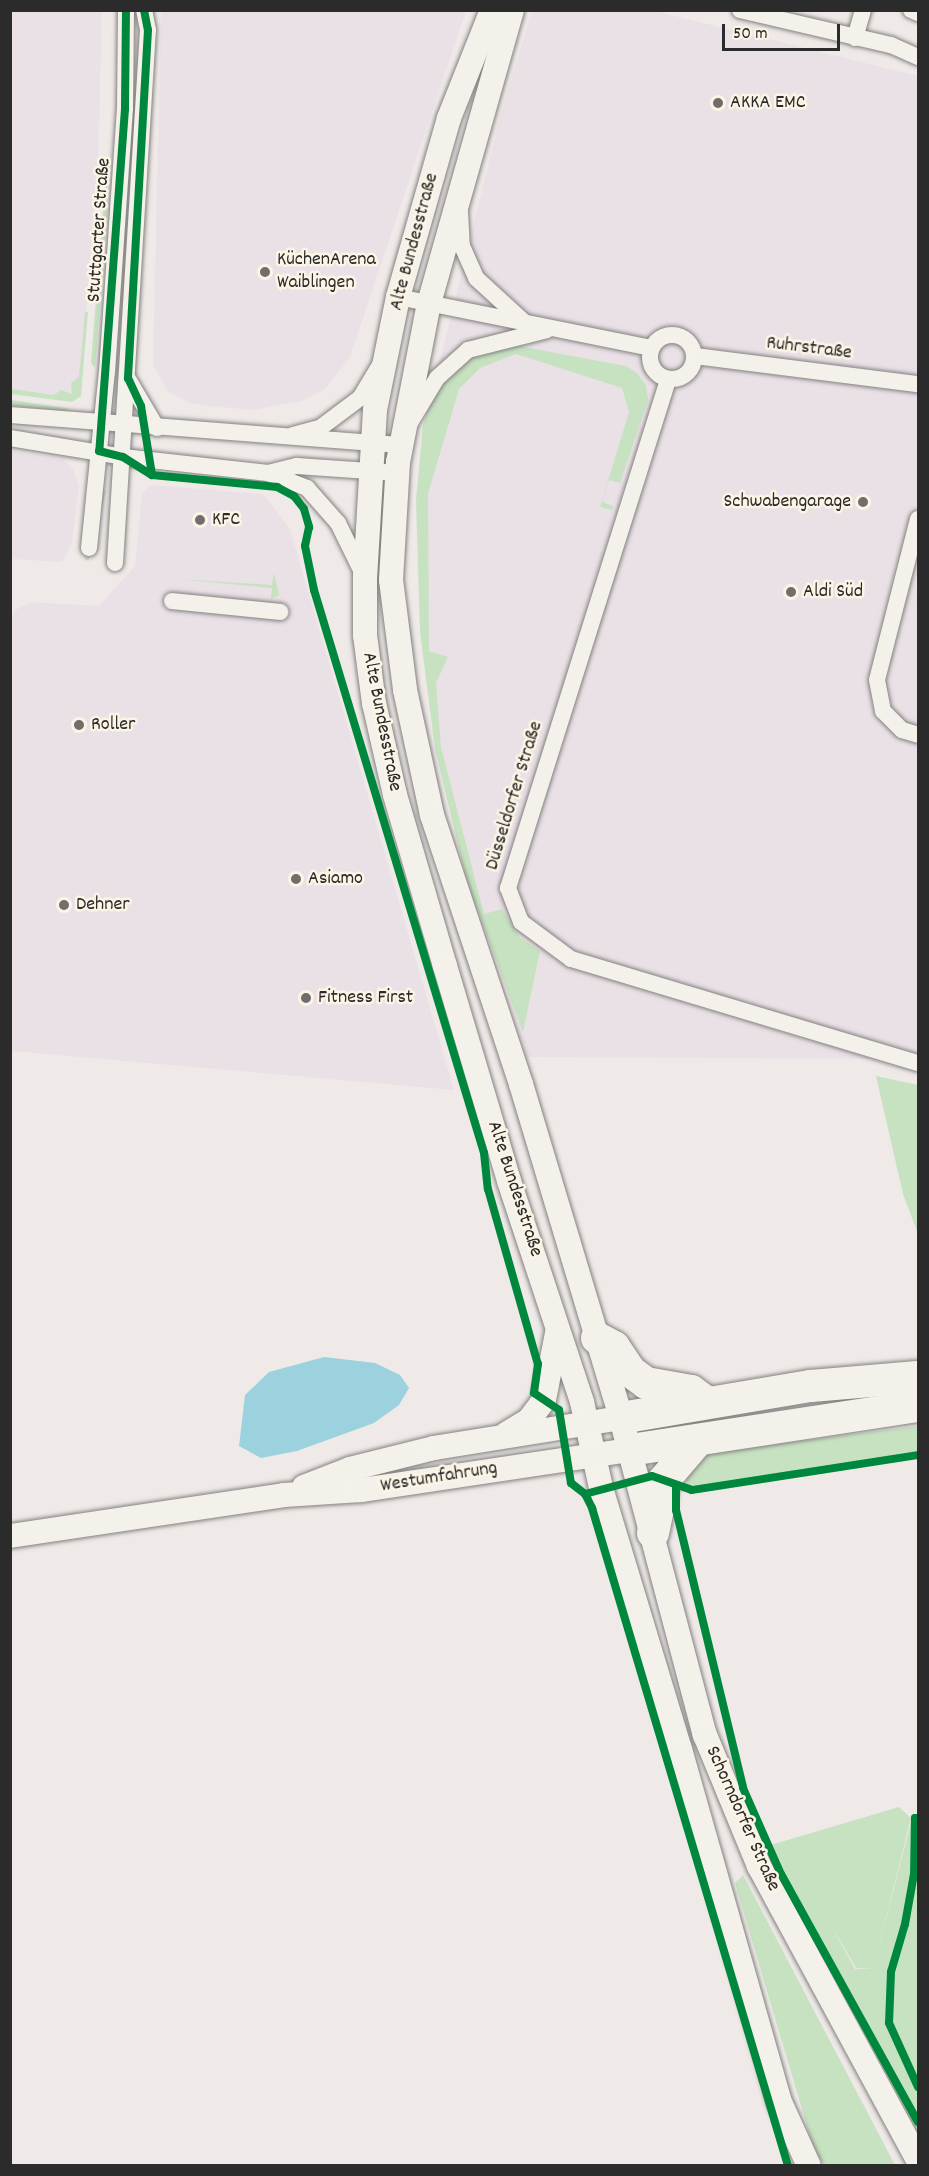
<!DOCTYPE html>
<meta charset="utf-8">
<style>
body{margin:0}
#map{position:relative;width:929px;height:2176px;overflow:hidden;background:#efeae8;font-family:Dekko,sans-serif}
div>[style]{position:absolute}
.built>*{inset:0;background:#eae1e7}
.green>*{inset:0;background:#c6e2c0;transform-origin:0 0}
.water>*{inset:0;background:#9cd1de}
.roads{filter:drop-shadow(0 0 2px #838180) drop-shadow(0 0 2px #838180)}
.street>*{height:16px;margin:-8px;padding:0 8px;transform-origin:8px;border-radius:8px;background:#f4f1eb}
.street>.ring{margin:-8px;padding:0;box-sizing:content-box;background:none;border:16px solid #f4f1eb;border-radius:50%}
.secondary>*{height:24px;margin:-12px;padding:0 12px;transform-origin:12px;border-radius:12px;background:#f4f1eb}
.highway>*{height:32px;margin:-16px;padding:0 16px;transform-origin:16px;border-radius:16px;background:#f4f1eb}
.cycleway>*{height:8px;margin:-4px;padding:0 4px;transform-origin:4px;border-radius:4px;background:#00873e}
.dots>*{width:16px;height:16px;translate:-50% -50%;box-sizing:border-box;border:3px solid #fcf5e5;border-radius:50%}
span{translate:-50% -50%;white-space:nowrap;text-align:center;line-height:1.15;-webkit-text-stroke:5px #fcf5e5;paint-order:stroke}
.poi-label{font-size:20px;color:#2b2b2b}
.left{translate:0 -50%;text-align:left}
.right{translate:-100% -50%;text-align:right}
.street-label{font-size:20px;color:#2b2b2b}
.frame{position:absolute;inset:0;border:12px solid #2b2b2b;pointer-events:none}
.scale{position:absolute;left:722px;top:24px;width:118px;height:27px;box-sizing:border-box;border:3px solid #2b2b2b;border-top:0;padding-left:8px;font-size:18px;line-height:21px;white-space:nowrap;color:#2b2b2b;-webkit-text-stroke:4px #fcf5e5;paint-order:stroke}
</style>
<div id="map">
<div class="built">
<i style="clip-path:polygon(10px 11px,102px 11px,98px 169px,80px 391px,69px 400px,11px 394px)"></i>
<i style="clip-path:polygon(161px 11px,466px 11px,350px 357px,325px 389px,302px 401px,252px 410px,191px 404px,168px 391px,153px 365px)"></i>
<i style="clip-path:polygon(532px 11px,655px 11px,918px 76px,918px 1056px,881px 1045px,874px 1059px,528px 1057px,459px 843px,423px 648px,427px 413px,499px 121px)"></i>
<i style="clip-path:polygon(11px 451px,62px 458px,73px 469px,79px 486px,72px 543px,62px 562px,11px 559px)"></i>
<i style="clip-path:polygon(151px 485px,263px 494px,290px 529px,454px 1090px,11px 1051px,11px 618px,15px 610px,31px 602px,99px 606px,135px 566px,142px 493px)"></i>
</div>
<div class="green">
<i style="clip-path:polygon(106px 170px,108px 196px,95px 368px,91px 363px)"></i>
<i style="clip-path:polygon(85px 312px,88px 312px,81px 396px,72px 402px,11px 394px,11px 389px,54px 395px,61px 390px,72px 394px,71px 383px,79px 377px)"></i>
<i style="clip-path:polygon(513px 345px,626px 366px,637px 373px,646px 385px,648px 400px,620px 483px,609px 480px,602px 502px,613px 506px,612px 510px,600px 507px,629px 412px,622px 388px,516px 354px,480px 368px,459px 389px,428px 494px,429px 651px,448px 657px,436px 683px,441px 747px,484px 914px,502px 909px,520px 938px,540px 951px,523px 1032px,467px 882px,435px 749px,420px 632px,416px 500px,423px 425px,436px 388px,458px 364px,481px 350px)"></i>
<i style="clip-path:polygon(11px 400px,67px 408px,69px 412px,11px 405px)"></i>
<i style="left:102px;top:490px;width:4px;height:72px;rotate:14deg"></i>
<i style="clip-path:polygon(274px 573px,279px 595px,271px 599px,272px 588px,178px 579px,272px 585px)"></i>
<i style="clip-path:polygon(876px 1076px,918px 1085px,918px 1234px,903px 1194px)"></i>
<i style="clip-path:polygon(918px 1426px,918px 1454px,687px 1488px,685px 1464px,704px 1453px)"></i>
<i style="clip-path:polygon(899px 1807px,911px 1818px,873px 1969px,856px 1968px,830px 1924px,855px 1969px,873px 1969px,912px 1818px,918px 1819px,918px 2134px,764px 1847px)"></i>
<i style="clip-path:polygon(743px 1875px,895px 2165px,825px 2165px,815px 2153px,735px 1883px)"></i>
</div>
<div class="water">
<i style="clip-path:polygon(324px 1357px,375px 1363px,400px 1375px,409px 1388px,399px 1405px,374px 1423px,297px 1451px,261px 1458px,239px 1446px,245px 1395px,269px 1372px)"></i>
</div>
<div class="roads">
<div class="street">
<i style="left:740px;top:10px;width:155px;rotate:13.1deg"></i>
<i style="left:891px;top:45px;width:30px;rotate:24deg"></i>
<i style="left:911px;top:10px;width:8px;rotate:23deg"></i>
<i style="left:855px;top:38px;width:29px;rotate:-74deg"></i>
<i style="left:460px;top:212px;width:34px;rotate:87deg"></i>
<i style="left:462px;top:246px;width:35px;rotate:66deg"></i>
<i style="left:476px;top:278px;width:64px;rotate:42.5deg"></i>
<i style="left:398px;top:297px;width:259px;rotate:11.4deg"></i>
<i class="ring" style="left:650px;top:335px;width:28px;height:28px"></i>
<i style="left:695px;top:356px;width:225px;rotate:7.2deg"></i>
<i style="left:128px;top:379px;width:57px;rotate:59.4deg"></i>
<i style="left:668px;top:380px;width:533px;rotate:107.48deg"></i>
<i style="left:508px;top:888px;width:36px;rotate:69deg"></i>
<i style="left:521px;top:922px;width:62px;rotate:36.5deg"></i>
<i style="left:571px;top:959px;width:362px;rotate:16.7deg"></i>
<i style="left:10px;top:415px;width:394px;rotate:4.4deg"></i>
<i style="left:410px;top:423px;width:52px;rotate:-59deg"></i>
<i style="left:437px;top:378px;width:42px;rotate:-42.1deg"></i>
<i style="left:468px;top:350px;width:81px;rotate:-14.2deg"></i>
<i style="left:293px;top:435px;width:28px;rotate:-15deg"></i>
<i style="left:320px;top:428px;width:50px;rotate:-36.9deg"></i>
<i style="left:360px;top:398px;width:37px;rotate:-59deg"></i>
<i style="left:10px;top:438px;width:115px;rotate:9.5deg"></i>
<i style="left:123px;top:457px;width:146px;rotate:6.3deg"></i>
<i style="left:268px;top:473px;width:42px;rotate:21deg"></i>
<i style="left:307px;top:488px;width:47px;rotate:48.5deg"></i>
<i style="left:338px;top:523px;width:59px;rotate:63.9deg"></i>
<i style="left:268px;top:473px;width:30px;rotate:-14deg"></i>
<i style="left:297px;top:466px;width:101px;rotate:4deg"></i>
<i style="left:918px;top:519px;width:166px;rotate:104.3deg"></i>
<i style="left:877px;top:680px;width:32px;rotate:79deg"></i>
<i style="left:883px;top:711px;width:27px;rotate:45deg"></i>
<i style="left:902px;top:730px;width:17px;rotate:17deg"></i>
<i style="left:89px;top:548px;width:177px;rotate:-84.2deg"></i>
<i style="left:107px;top:372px;width:264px;rotate:-86.1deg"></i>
<i style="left:125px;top:109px;width:99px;rotate:-89.4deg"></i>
<i style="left:115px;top:563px;width:534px;rotate:-86.46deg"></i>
<i style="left:148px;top:30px;width:20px;rotate:-101deg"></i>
<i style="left:172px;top:601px;width:109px;rotate:5.8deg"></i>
</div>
<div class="secondary">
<i style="left:492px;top:10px;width:116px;rotate:111.7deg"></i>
<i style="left:449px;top:118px;width:186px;rotate:105.9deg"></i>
<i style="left:398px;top:297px;width:115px;rotate:101.5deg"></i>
<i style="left:375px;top:410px;width:166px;rotate:93.4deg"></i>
<i style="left:365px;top:576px;width:59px;rotate:90deg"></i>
<i style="left:365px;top:635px;width:69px;rotate:82.5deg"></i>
<i style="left:374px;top:703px;width:94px;rotate:77.1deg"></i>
<i style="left:395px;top:795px;width:178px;rotate:73.7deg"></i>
<i style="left:445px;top:966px;width:224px;rotate:73.4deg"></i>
<i style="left:509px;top:1181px;width:233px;rotate:71.7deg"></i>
<i style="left:582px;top:1402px;width:88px;rotate:77.5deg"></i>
<i style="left:601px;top:1488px;width:273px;rotate:73.2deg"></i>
<i style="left:680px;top:1749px;width:365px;rotate:74.2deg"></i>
<i style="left:779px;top:2100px;width:72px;rotate:65.6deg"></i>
<i style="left:512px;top:10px;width:305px;rotate:105.8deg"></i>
<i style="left:429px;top:303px;width:162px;rotate:101deg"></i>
<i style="left:398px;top:462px;width:118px;rotate:93.4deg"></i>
<i style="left:391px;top:580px;width:111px;rotate:82.7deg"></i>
<i style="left:405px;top:690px;width:128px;rotate:77.8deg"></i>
<i style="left:432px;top:815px;width:283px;rotate:71.7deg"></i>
<i style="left:521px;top:1084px;width:349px;rotate:73.3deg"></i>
<i style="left:621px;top:1418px;width:328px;rotate:75.2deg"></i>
<i style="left:705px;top:1735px;width:142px;rotate:67.6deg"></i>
<i style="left:759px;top:1866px;width:334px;rotate:61.6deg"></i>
<i style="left:506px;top:1434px;width:27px;rotate:-31deg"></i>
<i style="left:529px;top:1420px;width:25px;rotate:-53deg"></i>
<i style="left:544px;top:1400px;width:68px;rotate:-79deg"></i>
<i style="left:304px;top:1487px;width:49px;rotate:-21.4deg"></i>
<i style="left:350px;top:1469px;width:87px;rotate:-14deg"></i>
<i style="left:434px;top:1448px;width:189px;rotate:-9.1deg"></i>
<i style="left:10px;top:1536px;width:277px;rotate:-8.5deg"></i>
<i style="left:284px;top:1495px;width:77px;rotate:-3.7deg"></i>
<i style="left:361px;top:1490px;width:272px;rotate:-8.5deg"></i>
</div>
<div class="highway">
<i style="left:597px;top:1338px;width:19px;rotate:28deg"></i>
<i style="left:614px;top:1347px;width:30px;rotate:56deg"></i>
<i style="left:631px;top:1372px;width:19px;rotate:36deg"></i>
<i style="left:646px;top:1383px;width:46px;rotate:10.1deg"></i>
<i style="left:691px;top:1391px;width:14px;rotate:36deg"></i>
<i style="left:621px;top:1418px;width:193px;rotate:-9.6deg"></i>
<i style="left:811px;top:1386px;width:107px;rotate:-4.8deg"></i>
<i style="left:630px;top:1450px;width:291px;rotate:-8.7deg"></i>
<i style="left:653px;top:1533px;width:54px;rotate:-78.3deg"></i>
<i style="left:664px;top:1480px;width:52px;rotate:-49.6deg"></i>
</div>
</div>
<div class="cycleway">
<i style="left:126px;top:10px;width:99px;rotate:90.6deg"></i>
<i style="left:125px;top:109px;width:343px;rotate:94.3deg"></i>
<i style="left:99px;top:451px;width:25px;rotate:14deg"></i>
<i style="left:123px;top:457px;width:34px;rotate:32deg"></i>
<i style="left:152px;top:475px;width:126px;rotate:5.5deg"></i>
<i style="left:277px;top:487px;width:19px;rotate:28deg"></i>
<i style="left:294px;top:496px;width:16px;rotate:52deg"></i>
<i style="left:304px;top:509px;width:19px;rotate:74deg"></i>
<i style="left:309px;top:527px;width:19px;rotate:102deg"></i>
<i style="left:305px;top:546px;width:45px;rotate:78.4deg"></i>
<i style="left:314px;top:590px;width:588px;rotate:73.2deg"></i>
<i style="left:484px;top:1153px;width:36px;rotate:84deg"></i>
<i style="left:488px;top:1189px;width:182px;rotate:74.1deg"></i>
<i style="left:538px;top:1364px;width:29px;rotate:98deg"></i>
<i style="left:534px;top:1393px;width:30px;rotate:34deg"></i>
<i style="left:559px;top:1410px;width:74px;rotate:80.7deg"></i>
<i style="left:571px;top:1483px;width:18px;rotate:38deg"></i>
<i style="left:585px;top:1494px;width:16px;rotate:63deg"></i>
<i style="left:592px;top:1508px;width:687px;rotate:73.41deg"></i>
<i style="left:144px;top:10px;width:20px;rotate:79deg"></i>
<i style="left:148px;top:30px;width:349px;rotate:93.3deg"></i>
<i style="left:128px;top:378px;width:31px;rotate:65deg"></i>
<i style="left:141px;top:406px;width:70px;rotate:80.9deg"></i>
<i style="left:676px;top:1486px;width:24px;rotate:90deg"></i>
<i style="left:676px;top:1510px;width:286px;rotate:76.4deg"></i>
<i style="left:743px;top:1788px;width:94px;rotate:66.2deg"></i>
<i style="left:781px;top:1874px;width:283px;rotate:61.1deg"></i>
<i style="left:585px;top:1494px;width:69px;rotate:-15deg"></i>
<i style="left:652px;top:1476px;width:42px;rotate:19.3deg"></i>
<i style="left:692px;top:1490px;width:229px;rotate:-8.8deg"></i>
<i style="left:918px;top:1818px;width:3px;rotate:180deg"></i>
<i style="left:915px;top:1818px;width:56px;rotate:91deg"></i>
<i style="left:914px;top:1874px;width:51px;rotate:100.2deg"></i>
<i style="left:905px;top:1924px;width:50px;rotate:106.3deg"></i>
<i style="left:891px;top:1972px;width:51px;rotate:92.2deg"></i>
<i style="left:889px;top:2023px;width:70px;rotate:65.6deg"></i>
</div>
<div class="dots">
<i style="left:718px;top:103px;background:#706e6d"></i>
<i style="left:265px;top:272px;background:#706e6d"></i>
<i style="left:863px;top:502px;background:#706e6d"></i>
<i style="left:200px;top:520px;background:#706e6d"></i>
<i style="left:791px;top:592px;background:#706e6d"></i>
<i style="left:79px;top:725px;background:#706e6d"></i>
<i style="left:296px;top:879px;background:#706e6d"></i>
<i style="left:64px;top:905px;background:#706e6d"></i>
<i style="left:306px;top:998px;background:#706e6d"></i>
</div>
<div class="poi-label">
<span class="left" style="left:730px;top:103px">AKKA EMC</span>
<span class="left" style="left:277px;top:272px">KüchenArena<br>Waiblingen</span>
<span class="right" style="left:851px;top:502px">Schwabengarage</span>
<span class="left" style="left:212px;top:520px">KFC</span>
<span class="left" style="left:803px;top:592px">Aldi Süd</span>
<span class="left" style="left:91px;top:725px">Roller</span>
<span class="left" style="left:308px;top:879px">Asiamo</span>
<span class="left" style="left:76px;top:905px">Dehner</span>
<span class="left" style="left:318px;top:998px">Fitness First</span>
</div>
<div class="street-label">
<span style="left:100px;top:230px;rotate:-86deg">Stuttgarter Straße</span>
<span style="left:415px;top:242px;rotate:-75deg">Alte Bundesstraße</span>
<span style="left:809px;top:349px;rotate:7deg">Ruhrstraße</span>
<span style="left:381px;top:722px;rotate:79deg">Alte Bundesstraße</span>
<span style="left:515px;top:796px;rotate:-73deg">Düsseldorfer Straße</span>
<span style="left:514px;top:1189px;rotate:72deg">Alte Bundesstraße</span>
<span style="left:439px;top:1478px;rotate:-9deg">Westumfahrung</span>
<span style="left:742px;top:1819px;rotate:66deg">Schorndorfer Straße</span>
</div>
<div class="frame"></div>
<div class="scale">50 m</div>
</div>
